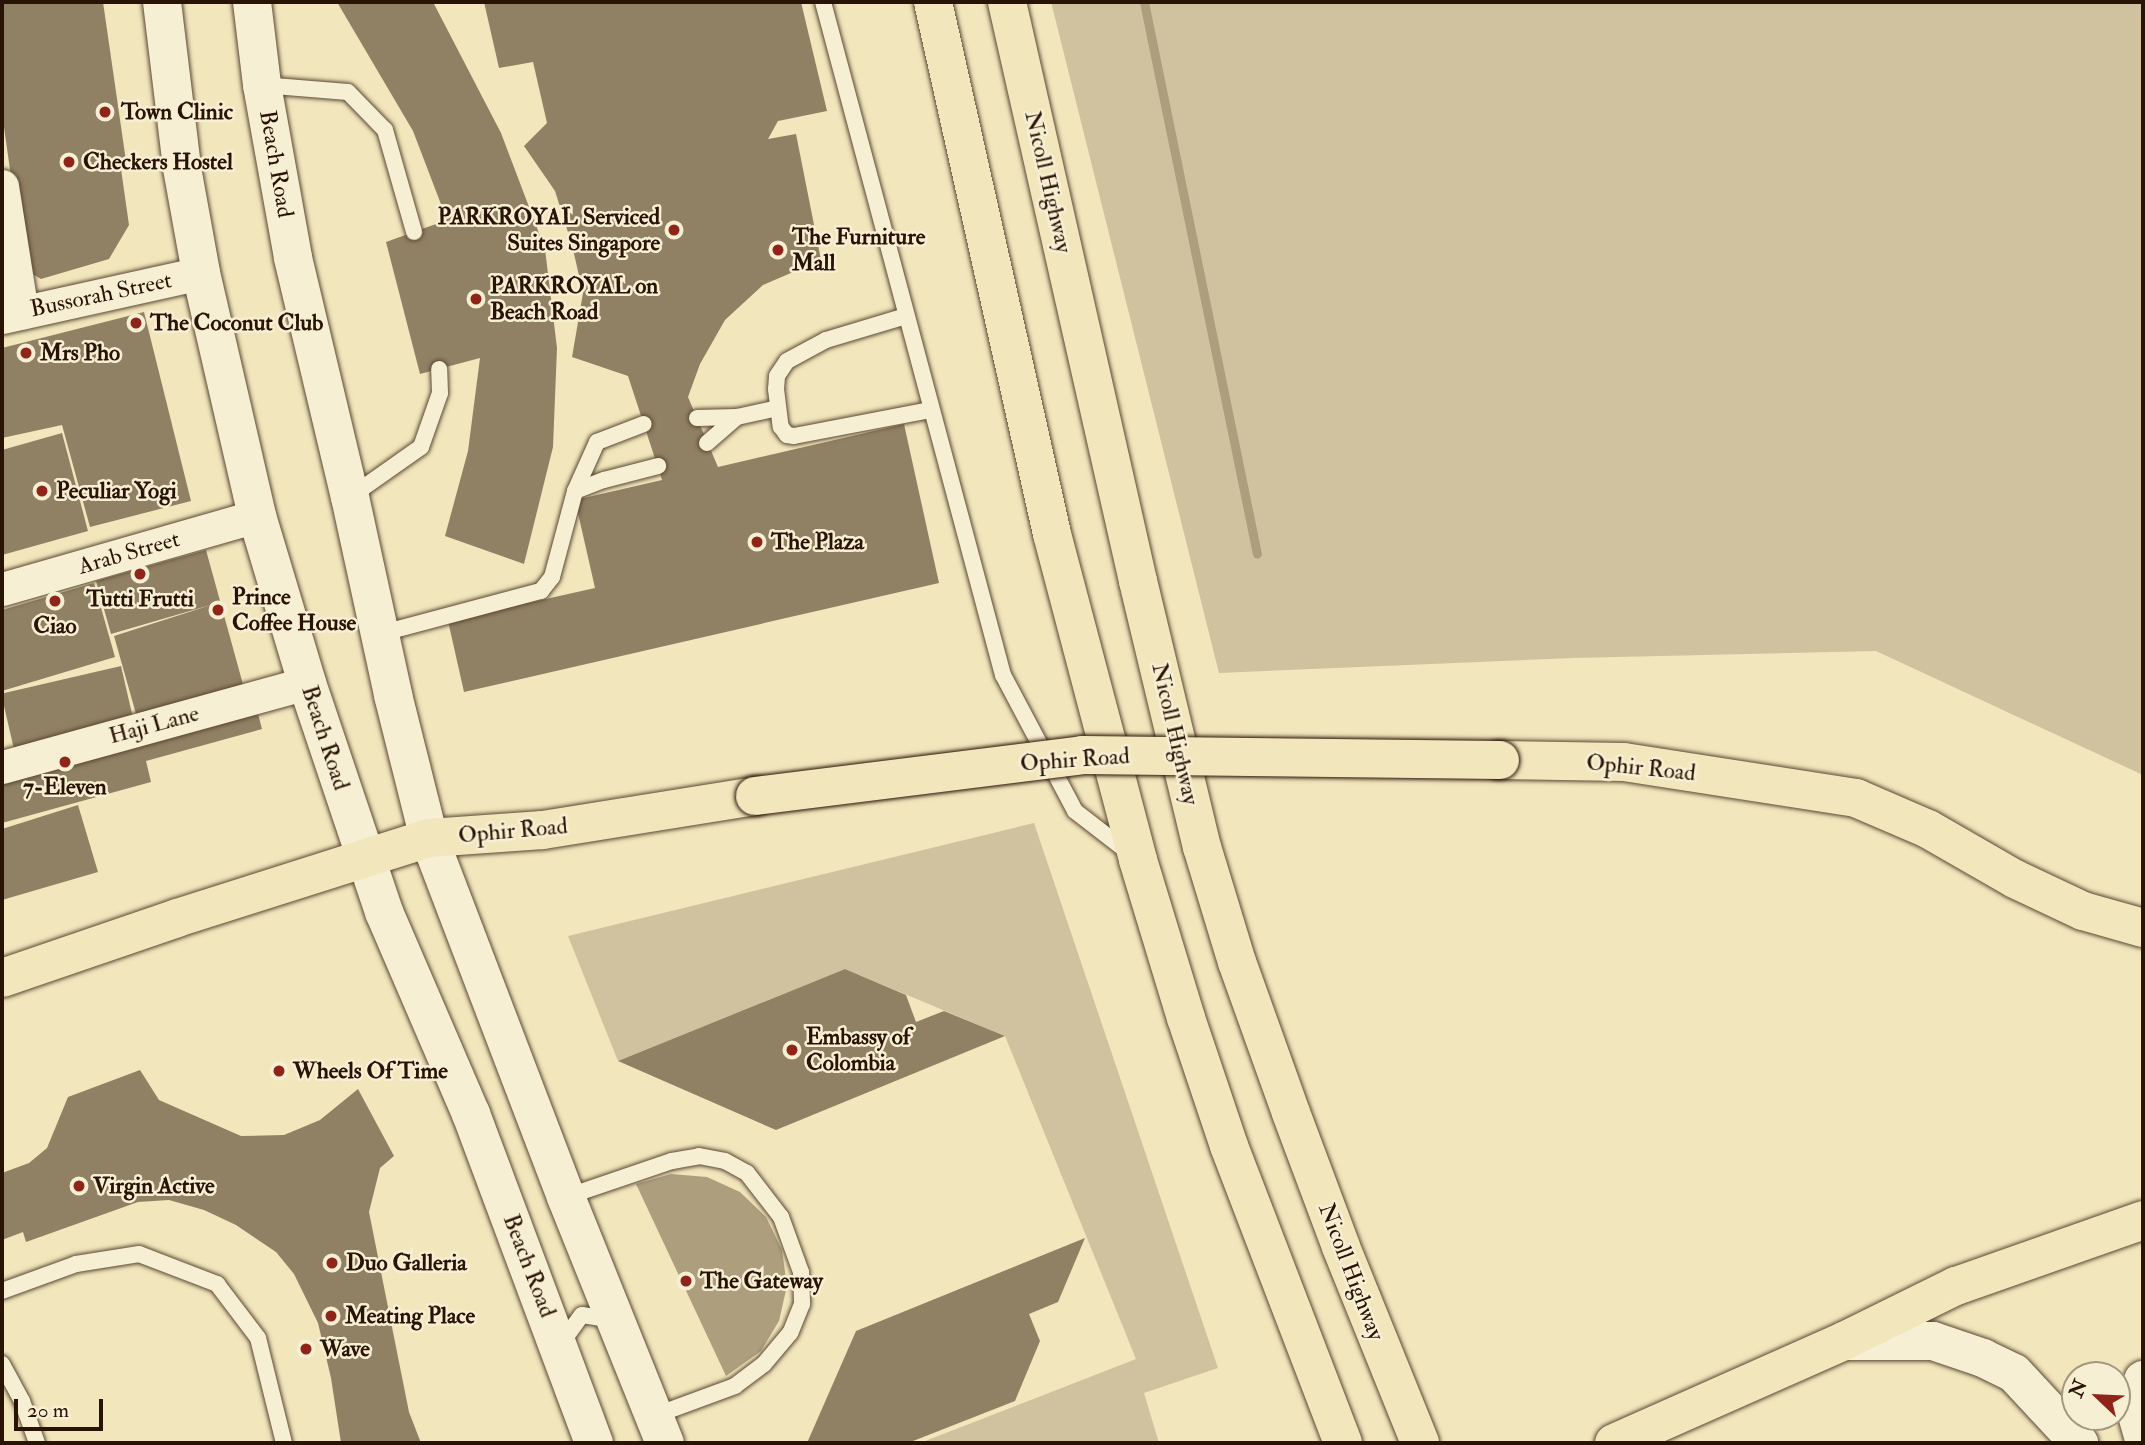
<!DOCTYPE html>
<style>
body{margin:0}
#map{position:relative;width:2145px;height:1445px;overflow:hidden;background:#f2e6bd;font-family:"IM FELL Double Pica",serif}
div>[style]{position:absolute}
.green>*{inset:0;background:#d0c29e}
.water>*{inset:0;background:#ad9e7e}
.stream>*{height:9px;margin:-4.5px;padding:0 4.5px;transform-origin:4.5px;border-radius:4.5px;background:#ad9e7e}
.building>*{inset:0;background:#918164;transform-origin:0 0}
.roads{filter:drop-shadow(0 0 2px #5a4832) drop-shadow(0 0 2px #5a4832)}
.lane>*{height:16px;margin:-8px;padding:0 8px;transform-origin:8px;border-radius:8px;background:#f7efd4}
.street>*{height:33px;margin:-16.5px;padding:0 16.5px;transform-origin:16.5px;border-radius:16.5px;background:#f7efd4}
.secondary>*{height:38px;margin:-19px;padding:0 19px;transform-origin:19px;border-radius:19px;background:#f7efd4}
.highway>*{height:38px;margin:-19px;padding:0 19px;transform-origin:19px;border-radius:19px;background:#f2e6bd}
.bridges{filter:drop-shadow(0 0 2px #281304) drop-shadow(0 0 2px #281304)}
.highway-bridge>*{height:38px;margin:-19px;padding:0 19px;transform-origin:19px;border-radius:19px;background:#f2e6bd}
.dots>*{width:19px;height:19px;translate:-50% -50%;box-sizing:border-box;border:4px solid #f7efd4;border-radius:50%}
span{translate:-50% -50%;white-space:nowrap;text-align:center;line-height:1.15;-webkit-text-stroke:5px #f7efd4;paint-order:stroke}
.poi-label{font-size:23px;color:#281304;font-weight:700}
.left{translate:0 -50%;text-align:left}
.right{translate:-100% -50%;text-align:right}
.street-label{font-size:23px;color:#281304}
.frame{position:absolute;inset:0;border:4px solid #281304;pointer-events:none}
.north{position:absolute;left:2061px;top:1361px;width:70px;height:70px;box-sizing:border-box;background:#f7efd4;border:2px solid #a49781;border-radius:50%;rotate:293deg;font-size:19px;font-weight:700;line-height:28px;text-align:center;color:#281304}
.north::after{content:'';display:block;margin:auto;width:24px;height:32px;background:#8f2418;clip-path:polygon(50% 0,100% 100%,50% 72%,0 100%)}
.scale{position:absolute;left:14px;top:1399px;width:89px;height:32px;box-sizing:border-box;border:4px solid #281304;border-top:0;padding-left:9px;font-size:21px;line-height:24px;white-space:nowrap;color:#281304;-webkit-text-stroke:5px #f7efd4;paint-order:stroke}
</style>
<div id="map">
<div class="green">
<i style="clip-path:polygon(1051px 2px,2143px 2px,2143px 775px,1876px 651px,1574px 658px,1219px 673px)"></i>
<i style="clip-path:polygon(1034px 823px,1218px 1368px,1144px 1393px,1159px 1443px,920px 1443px,1136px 1359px,1005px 1036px,845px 969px,618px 1061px,568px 936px)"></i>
</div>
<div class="water">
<i style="clip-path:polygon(671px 1174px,707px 1177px,740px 1192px,766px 1217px,782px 1250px,787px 1286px,779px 1321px,761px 1351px,726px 1376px,636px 1184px)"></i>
</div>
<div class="stream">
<i style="left:1144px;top:2px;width:563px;rotate:78.43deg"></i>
</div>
<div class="building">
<i style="clip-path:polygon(2px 2px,103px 2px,126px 161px,120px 162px,129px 225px,109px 259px,41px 279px,24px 269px,2px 113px)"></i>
<i style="clip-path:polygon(337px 2px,433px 2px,501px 133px,545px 249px,557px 348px,553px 447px,524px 564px,445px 536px,468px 451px,480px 358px,420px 374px,386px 242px,447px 220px,413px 131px)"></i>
<i style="clip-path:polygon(484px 2px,801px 2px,827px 111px,778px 121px,768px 139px,796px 134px,821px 260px,763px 285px,725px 320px,700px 364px,688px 397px,718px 467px,904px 424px,939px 583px,464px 692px,448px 621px,595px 588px,575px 500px,662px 480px,628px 376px,572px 357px,583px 293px,572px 245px,555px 191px,524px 146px,547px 123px,533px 62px,499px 68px)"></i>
<i style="clip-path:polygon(144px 312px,191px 501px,90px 527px,62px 425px,2px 438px,2px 348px)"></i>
<i style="clip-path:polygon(62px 433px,88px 531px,2px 555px,2px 450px)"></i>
<i style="clip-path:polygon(206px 550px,244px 688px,138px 721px,114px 636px,214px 604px,111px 634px,96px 581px)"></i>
<i style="clip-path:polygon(94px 583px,115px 657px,2px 691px,2px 610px)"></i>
<i style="left:121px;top:666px;width:61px;height:123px;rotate:77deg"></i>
<i style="clip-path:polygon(256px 706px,262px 729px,146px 761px,151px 782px,2px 823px,2px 773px)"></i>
<i style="clip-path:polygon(78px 805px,98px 872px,2px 900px,2px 829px)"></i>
<i style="clip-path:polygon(845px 969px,906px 995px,916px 1022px,944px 1011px,1005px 1036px,776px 1130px,618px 1061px)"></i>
<i style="clip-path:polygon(140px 1070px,159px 1100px,241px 1136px,284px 1135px,320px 1120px,358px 1089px,394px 1156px,380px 1168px,369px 1212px,409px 1412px,421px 1443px,341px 1443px,331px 1378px,318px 1323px,294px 1274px,276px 1252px,236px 1225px,204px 1210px,169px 1200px,138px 1202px,26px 1242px,23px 1232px,2px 1240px,2px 1173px,29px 1163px,47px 1148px,68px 1097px)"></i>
<i style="clip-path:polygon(1085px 1238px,1058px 1302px,1029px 1314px,1040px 1341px,1015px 1401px,908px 1443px,807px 1443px,856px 1331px)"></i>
</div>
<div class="roads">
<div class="lane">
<i style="left:823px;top:2px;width:697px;rotate:75.03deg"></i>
<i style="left:1003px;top:675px;width:154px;rotate:62.1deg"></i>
<i style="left:1075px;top:811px;width:67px;rotate:37.7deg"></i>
<i style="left:262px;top:85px;width:86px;rotate:4.7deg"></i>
<i style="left:348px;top:92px;width:53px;rotate:45.8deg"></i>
<i style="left:385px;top:130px;width:106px;rotate:74.1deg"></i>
<i style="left:906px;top:316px;width:84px;rotate:163.3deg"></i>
<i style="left:826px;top:340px;width:44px;rotate:151.7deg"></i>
<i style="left:787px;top:361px;width:18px;rotate:124deg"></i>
<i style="left:777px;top:376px;width:13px;rotate:94deg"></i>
<i style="left:776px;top:389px;width:38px;rotate:83deg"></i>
<i style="left:781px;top:427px;width:10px;rotate:53deg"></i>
<i style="left:787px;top:435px;width:7px;rotate:8deg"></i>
<i style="left:794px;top:436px;width:138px;rotate:-10.8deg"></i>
<i style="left:697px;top:418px;width:40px;rotate:-1.4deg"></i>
<i style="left:737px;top:417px;width:42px;rotate:-12.4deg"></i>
<i style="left:707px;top:443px;width:40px;rotate:-41deg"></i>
<i style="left:575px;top:491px;width:31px;rotate:-21deg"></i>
<i style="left:604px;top:480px;width:56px;rotate:-14.5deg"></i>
<i style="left:350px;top:497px;width:87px;rotate:-35.2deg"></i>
<i style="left:421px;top:447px;width:57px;rotate:-70.6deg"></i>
<i style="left:440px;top:393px;width:24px;rotate:-92deg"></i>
<i style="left:379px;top:634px;width:168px;rotate:-14.9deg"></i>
<i style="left:541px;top:591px;width:18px;rotate:-52deg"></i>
<i style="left:552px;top:577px;width:89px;rotate:-75deg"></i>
<i style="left:575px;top:491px;width:54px;rotate:-65.8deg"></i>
<i style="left:597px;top:442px;width:50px;rotate:-21deg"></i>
<i style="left:566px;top:1197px;width:112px;rotate:-18.8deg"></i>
<i style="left:672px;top:1161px;width:27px;rotate:-10deg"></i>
<i style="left:699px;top:1156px;width:26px;rotate:11deg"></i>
<i style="left:725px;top:1161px;width:25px;rotate:29deg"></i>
<i style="left:747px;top:1173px;width:56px;rotate:52.3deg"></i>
<i style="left:781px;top:1217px;width:59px;rotate:70deg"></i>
<i style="left:801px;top:1272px;width:32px;rotate:88deg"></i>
<i style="left:802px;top:1304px;width:31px;rotate:112deg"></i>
<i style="left:790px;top:1333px;width:40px;rotate:130deg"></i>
<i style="left:764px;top:1364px;width:36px;rotate:143deg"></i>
<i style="left:735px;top:1386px;width:86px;rotate:159.7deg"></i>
<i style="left:2px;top:1291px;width:79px;rotate:-20deg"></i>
<i style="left:76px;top:1264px;width:64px;rotate:-9deg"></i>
<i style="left:139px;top:1254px;width:84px;rotate:21deg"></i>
<i style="left:217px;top:1284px;width:68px;rotate:52.8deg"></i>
<i style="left:258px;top:1338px;width:108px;rotate:76.1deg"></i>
<i style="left:560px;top:1345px;width:37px;rotate:-54deg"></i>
<i style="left:582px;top:1315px;width:30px;rotate:9deg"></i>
<i style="left:2px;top:1364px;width:42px;rotate:61.6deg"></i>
<i style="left:22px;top:1401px;width:45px;rotate:70.3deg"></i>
</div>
<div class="street">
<i style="left:2px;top:186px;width:128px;rotate:81deg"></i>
<i style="left:2px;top:317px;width:204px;rotate:-12.5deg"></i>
<i style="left:2px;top:589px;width:265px;rotate:-16deg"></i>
<i style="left:2px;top:767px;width:316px;rotate:-15.4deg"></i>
</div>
<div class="secondary">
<i style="left:162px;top:2px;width:167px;rotate:83.1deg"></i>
<i style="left:182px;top:168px;width:107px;rotate:79.7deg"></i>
<i style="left:201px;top:273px;width:249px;rotate:77deg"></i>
<i style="left:257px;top:516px;width:174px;rotate:73.3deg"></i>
<i style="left:307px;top:683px;width:242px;rotate:71.4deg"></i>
<i style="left:384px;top:912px;width:220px;rotate:66.7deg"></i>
<i style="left:471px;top:1114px;width:351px;rotate:69.5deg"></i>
<i style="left:252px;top:2px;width:84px;rotate:83.1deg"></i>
<i style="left:262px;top:85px;width:176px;rotate:79.8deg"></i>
<i style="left:293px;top:258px;width:246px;rotate:76.6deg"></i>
<i style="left:350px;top:497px;width:203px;rotate:77.7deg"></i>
<i style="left:393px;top:695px;width:147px;rotate:75.9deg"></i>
<i style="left:429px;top:838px;width:384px;rotate:69.1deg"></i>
<i style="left:566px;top:1197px;width:265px;rotate:68.1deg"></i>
<i style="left:1844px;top:1341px;width:89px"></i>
<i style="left:1933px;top:1341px;width:53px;rotate:18.8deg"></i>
<i style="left:1983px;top:1358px;width:34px;rotate:26deg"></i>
<i style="left:2014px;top:1373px;width:96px;rotate:47.1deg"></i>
<i style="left:2143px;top:1380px;width:29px;rotate:106deg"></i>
<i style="left:2135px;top:1408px;width:29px;rotate:74deg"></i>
</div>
<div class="highway">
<i style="left:933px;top:2px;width:545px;rotate:77.39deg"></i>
<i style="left:1052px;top:534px;width:337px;rotate:75.2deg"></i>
<i style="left:1138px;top:860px;width:165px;rotate:73.1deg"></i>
<i style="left:1186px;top:1018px;width:135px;rotate:71.4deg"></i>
<i style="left:1229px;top:1146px;width:318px;rotate:69deg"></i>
<i style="left:1007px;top:2px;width:594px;rotate:77.25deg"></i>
<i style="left:1138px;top:581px;width:274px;rotate:76.5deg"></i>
<i style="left:1202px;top:847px;width:120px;rotate:73.1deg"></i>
<i style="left:1237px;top:962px;width:160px;rotate:70.3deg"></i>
<i style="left:1291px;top:1113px;width:143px;rotate:69.5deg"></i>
<i style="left:1341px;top:1247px;width:211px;rotate:68deg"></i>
<i style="left:1500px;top:760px;width:124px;rotate:0.9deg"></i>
<i style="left:1624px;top:762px;width:235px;rotate:8.8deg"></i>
<i style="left:1856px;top:798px;width:78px;rotate:23.3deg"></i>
<i style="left:1928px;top:829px;width:100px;rotate:29.9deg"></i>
<i style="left:2015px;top:879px;width:75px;rotate:25.2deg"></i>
<i style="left:2083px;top:911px;width:62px;rotate:15.8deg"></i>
<i style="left:2px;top:978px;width:185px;rotate:-18.9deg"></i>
<i style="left:177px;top:918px;width:264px;rotate:-17.6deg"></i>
<i style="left:429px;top:838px;width:114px;rotate:-4deg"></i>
<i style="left:543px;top:830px;width:215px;rotate:-9.1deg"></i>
<i style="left:1614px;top:1443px;width:252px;rotate:-23.9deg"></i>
<i style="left:1844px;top:1341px;width:125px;rotate:-26.2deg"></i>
<i style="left:1956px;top:1286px;width:198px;rotate:-19.4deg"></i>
</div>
</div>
<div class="bridges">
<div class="highway-bridge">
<i style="left:755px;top:796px;width:330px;rotate:-7.1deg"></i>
<i style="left:1082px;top:755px;width:418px;rotate:0.7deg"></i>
</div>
</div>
<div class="dots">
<i style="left:105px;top:112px;background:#8f2418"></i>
<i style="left:69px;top:162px;background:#8f2418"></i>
<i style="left:674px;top:230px;background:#8f2418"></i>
<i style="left:778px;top:250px;background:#8f2418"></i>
<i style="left:476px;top:299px;background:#8f2418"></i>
<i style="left:136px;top:323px;background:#8f2418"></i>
<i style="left:26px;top:353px;background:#8f2418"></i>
<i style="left:42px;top:491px;background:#8f2418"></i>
<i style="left:757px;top:542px;background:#8f2418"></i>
<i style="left:140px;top:574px;background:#8f2418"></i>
<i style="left:55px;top:601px;background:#8f2418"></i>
<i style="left:218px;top:610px;background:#8f2418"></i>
<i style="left:65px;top:762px;background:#8f2418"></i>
<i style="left:792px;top:1050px;background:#8f2418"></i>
<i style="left:279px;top:1071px;background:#8f2418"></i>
<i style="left:79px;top:1186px;background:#8f2418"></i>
<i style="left:332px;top:1263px;background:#8f2418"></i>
<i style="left:686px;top:1281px;background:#8f2418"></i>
<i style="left:331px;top:1316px;background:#8f2418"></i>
<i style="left:306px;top:1349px;background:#8f2418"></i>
</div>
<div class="poi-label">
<span class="left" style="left:121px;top:112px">Town Clinic</span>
<span class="left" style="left:83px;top:162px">Checkers Hostel</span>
<span class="right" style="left:660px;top:230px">PARKROYAL Serviced<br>Suites Singapore</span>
<span class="left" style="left:792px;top:250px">The Furniture<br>Mall</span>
<span class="left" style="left:490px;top:299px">PARKROYAL on<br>Beach Road</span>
<span class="left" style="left:150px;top:323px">The Coconut Club</span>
<span class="left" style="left:40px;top:353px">Mrs Pho</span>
<span class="left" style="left:56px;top:491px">Peculiar Yogi</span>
<span class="left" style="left:771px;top:542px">The Plaza</span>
<span class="left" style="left:232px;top:610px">Prince<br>Coffee House</span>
<span style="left:140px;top:599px">Tutti Frutti</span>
<span style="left:55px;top:626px">Ciao</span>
<span style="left:65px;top:787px">7-Eleven</span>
<span class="left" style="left:806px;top:1050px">Embassy of<br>Colombia</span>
<span class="left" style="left:293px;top:1071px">Wheels Of Time</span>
<span class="left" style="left:93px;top:1186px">Virgin Active</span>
<span class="left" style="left:346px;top:1263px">Duo Galleria</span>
<span class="left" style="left:700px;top:1281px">The Gateway</span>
<span class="left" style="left:345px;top:1316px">Meating Place</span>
<span class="left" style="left:320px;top:1349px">Wave</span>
</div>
<div class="street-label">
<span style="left:276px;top:164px;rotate:80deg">Beach Road</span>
<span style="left:1048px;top:182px;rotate:77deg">Nicoll Highway</span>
<span style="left:101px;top:295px;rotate:-12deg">Bussorah Street</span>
<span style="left:129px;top:553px;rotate:-16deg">Arab Street</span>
<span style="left:154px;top:725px;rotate:-15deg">Haji Lane</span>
<span style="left:1175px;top:734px;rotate:77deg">Nicoll Highway</span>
<span style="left:325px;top:738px;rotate:72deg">Beach Road</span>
<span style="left:1075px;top:760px;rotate:-4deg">Ophir Road</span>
<span style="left:1641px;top:768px;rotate:6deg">Ophir Road</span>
<span style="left:513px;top:831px;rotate:-5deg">Ophir Road</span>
<span style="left:529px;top:1266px;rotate:69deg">Beach Road</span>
<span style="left:1351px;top:1272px;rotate:69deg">Nicoll Highway</span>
</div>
<div class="frame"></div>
<div class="north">N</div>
<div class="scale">20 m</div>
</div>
